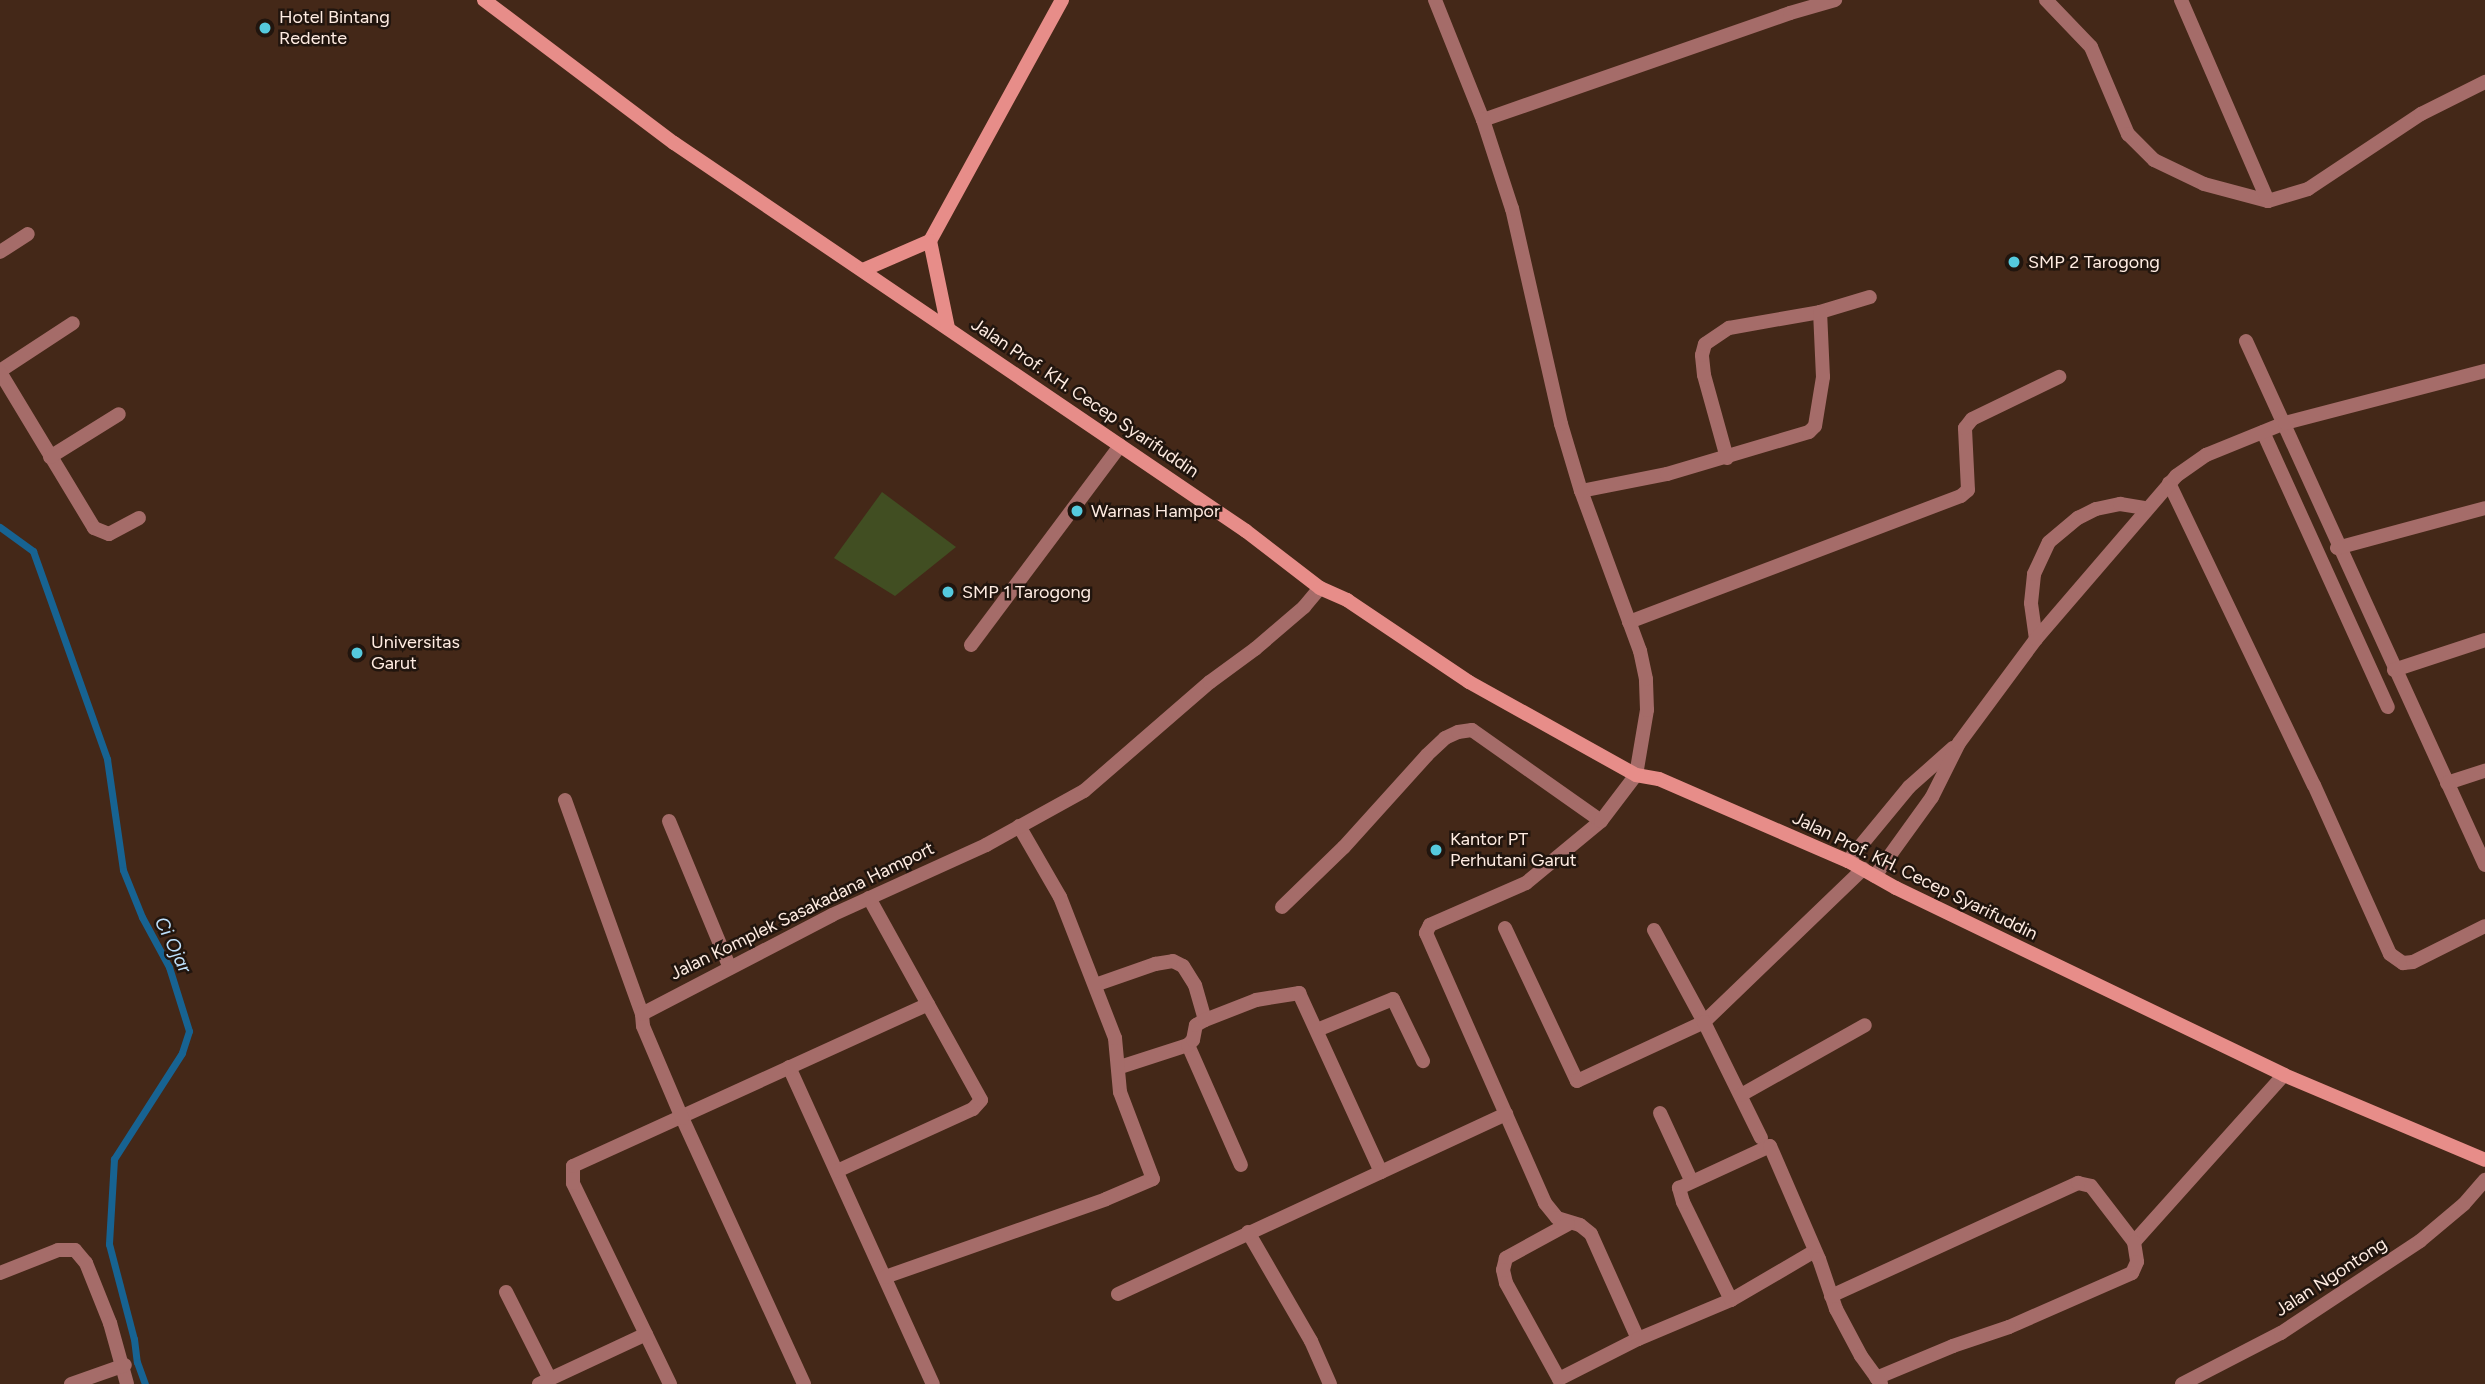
<!DOCTYPE html>
<style>
body{margin:0}
#map{position:relative;width:2485px;height:1384px;overflow:hidden;background:#442818;font-family:Figtree,sans-serif}
div>[style]{position:absolute}
.green>*{inset:0;background:#414e22}
.stream>*{height:7px;margin:-3.5px;padding:0 3.5px;transform-origin:3.5px;border-radius:3.5px;background:#176392}
.minor>*{height:14px;margin:-7px;padding:0 7px;transform-origin:7px;border-radius:7px;background:#a56c69}
.secondary>*{height:14px;margin:-7px;padding:0 7px;transform-origin:7px;border-radius:7px;background:#e78d89}
.dots>*{width:19px;height:19px;translate:-50% -50%;box-sizing:border-box;border:4px solid #21150e;border-radius:50%}
span{translate:-50% -50%;white-space:nowrap;text-align:center;line-height:1.15;-webkit-text-stroke:5px #21150e;paint-order:stroke}
.poi-label{font-size:18px;color:#ffece2}
.left{translate:0 -50%;text-align:left}
.street-label{font-size:18px;color:#ffece2}
.water-label{font-size:19px;color:#bfe2fe;font-style:italic}
</style>
<div id="map">
<div class="green">
<i style="clip-path:polygon(882px 492px,956px 547px,895px 596px,834px 558px)"></i>
</div>
<div class="stream">
<i style="left:0;top:527px;width:41px;rotate:36deg"></i>
<i style="left:33px;top:551px;width:221px;rotate:70.4deg"></i>
<i style="left:107px;top:759px;width:112px;rotate:81.8deg"></i>
<i style="left:123px;top:870px;width:51px;rotate:68deg"></i>
<i style="left:142px;top:917px;width:57px;rotate:61.6deg"></i>
<i style="left:169px;top:967px;width:67px;rotate:72.6deg"></i>
<i style="left:189px;top:1031px;width:23px;rotate:108deg"></i>
<i style="left:182px;top:1053px;width:126px;rotate:122.7deg"></i>
<i style="left:114px;top:1159px;width:85px;rotate:93.4deg"></i>
<i style="left:109px;top:1244px;width:98px;rotate:75.3deg"></i>
<i style="left:134px;top:1339px;width:23px;rotate:83deg"></i>
<i style="left:137px;top:1362px;width:23px;rotate:70deg"></i>
</div>
<div class="minor">
<i style="left:1435px;top:0;width:129px;rotate:68.2deg"></i>
<i style="left:1483px;top:120px;width:325px;rotate:-19.2deg"></i>
<i style="left:1790px;top:13px;width:47px;rotate:-16.1deg"></i>
<i style="left:2046px;top:0;width:65px;rotate:46.2deg"></i>
<i style="left:2091px;top:47px;width:95px;rotate:67deg"></i>
<i style="left:2128px;top:134px;width:37px;rotate:45deg"></i>
<i style="left:2154px;top:160px;width:55px;rotate:25.6deg"></i>
<i style="left:2204px;top:184px;width:66px;rotate:14.9deg"></i>
<i style="left:2268px;top:201px;width:42px;rotate:-16.7deg"></i>
<i style="left:2308px;top:189px;width:136px;rotate:-33.6deg"></i>
<i style="left:2421px;top:114px;width:72px;rotate:-26.6deg"></i>
<i style="left:2181px;top:0;width:219px;rotate:66.6deg"></i>
<i style="left:0;top:252px;width:33px;rotate:-33deg"></i>
<i style="left:2246px;top:341px;width:576px;rotate:65.48deg"></i>
<i style="left:0;top:371px;width:87px;rotate:-33.3deg"></i>
<i style="left:0;top:372px;width:182px;rotate:58.9deg"></i>
<i style="left:94px;top:528px;width:16px;rotate:22deg"></i>
<i style="left:109px;top:534px;width:34px;rotate:-28deg"></i>
<i style="left:2263px;top:432px;width:302px;rotate:65.6deg"></i>
<i style="left:50px;top:457px;width:81px;rotate:-31.9deg"></i>
<i style="left:1727px;top:458px;width:86px;rotate:-105.5deg"></i>
<i style="left:1704px;top:375px;width:20px;rotate:-96deg"></i>
<i style="left:1702px;top:355px;width:11px;rotate:-75deg"></i>
<i style="left:1705px;top:344px;width:29px;rotate:-34deg"></i>
<i style="left:1729px;top:328px;width:92px;rotate:-10deg"></i>
<i style="left:1820px;top:312px;width:52px;rotate:-16.7deg"></i>
<i style="left:2169px;top:483px;width:335px;rotate:64.4deg"></i>
<i style="left:2314px;top:785px;width:185px;rotate:65.8deg"></i>
<i style="left:2390px;top:954px;width:16px;rotate:35deg"></i>
<i style="left:2403px;top:963px;width:10px;rotate:-6deg"></i>
<i style="left:2413px;top:962px;width:80px;rotate:-26.6deg"></i>
<i style="left:1581px;top:491px;width:88px;rotate:-11.2deg"></i>
<i style="left:1667px;top:474px;width:148px;rotate:-16.5deg"></i>
<i style="left:1809px;top:432px;width:8px;rotate:-45deg"></i>
<i style="left:1815px;top:426px;width:50px;rotate:-80.7deg"></i>
<i style="left:1823px;top:377px;width:65px;rotate:-92.6deg"></i>
<i style="left:2337px;top:548px;width:153px;rotate:-15.1deg"></i>
<i style="left:1629px;top:622px;width:355px;rotate:-20.8deg"></i>
<i style="left:1961px;top:496px;width:9px;rotate:-41deg"></i>
<i style="left:1968px;top:490px;width:62px;rotate:-92.8deg"></i>
<i style="left:1965px;top:428px;width:11px;rotate:-52deg"></i>
<i style="left:1972px;top:419px;width:97px;rotate:-25.8deg"></i>
<i style="left:2036px;top:639px;width:36px;rotate:-98deg"></i>
<i style="left:2031px;top:603px;width:29px;rotate:-84deg"></i>
<i style="left:2034px;top:574px;width:35px;rotate:-65deg"></i>
<i style="left:2049px;top:542px;width:38px;rotate:-40deg"></i>
<i style="left:2078px;top:518px;width:20px;rotate:-27deg"></i>
<i style="left:2096px;top:509px;width:25px;rotate:-12deg"></i>
<i style="left:2120px;top:504px;width:26px;rotate:9deg"></i>
<i style="left:971px;top:645px;width:249px;rotate:-53.2deg"></i>
<i style="left:2394px;top:670px;width:96px;rotate:-18.2deg"></i>
<i style="left:2447px;top:783px;width:40px;rotate:-18deg"></i>
<i style="left:565px;top:800px;width:227px;rotate:70.2deg"></i>
<i style="left:669px;top:821px;width:159px;rotate:67.5deg"></i>
<i style="left:1601px;top:821px;width:97px;rotate:140.4deg"></i>
<i style="left:1526px;top:883px;width:105px;rotate:156.4deg"></i>
<i style="left:1430px;top:925px;width:9px;rotate:117deg"></i>
<i style="left:1426px;top:933px;width:295px;rotate:66.2deg"></i>
<i style="left:1545px;top:1203px;width:19px;rotate:51deg"></i>
<i style="left:1557px;top:1218px;width:24px;rotate:17deg"></i>
<i style="left:1580px;top:1225px;width:14px;rotate:39deg"></i>
<i style="left:1591px;top:1234px;width:115px;rotate:65.9deg"></i>
<i style="left:1848px;top:861px;width:96px;rotate:-50.5deg"></i>
<i style="left:1909px;top:787px;width:59px;rotate:-41.6deg"></i>
<i style="left:1875px;top:876px;width:97px;rotate:-54.2deg"></i>
<i style="left:1932px;top:797px;width:60px;rotate:-63.4deg"></i>
<i style="left:1959px;top:743px;width:129px;rotate:-53.5deg"></i>
<i style="left:2036px;top:639px;width:215px;rotate:-49.3deg"></i>
<i style="left:2176px;top:476px;width:37px;rotate:-35deg"></i>
<i style="left:2206px;top:455px;width:85px;rotate:-22.1deg"></i>
<i style="left:2285px;top:423px;width:207px;rotate:-14.6deg"></i>
<i style="left:1282px;top:907px;width:86px;rotate:-44.1deg"></i>
<i style="left:1344px;top:847px;width:124px;rotate:-47.9deg"></i>
<i style="left:1427px;top:755px;width:25px;rotate:-43deg"></i>
<i style="left:1445px;top:738px;width:14px;rotate:-25deg"></i>
<i style="left:1458px;top:732px;width:14px;rotate:-8deg"></i>
<i style="left:1472px;top:730px;width:158px;rotate:35.2deg"></i>
<i style="left:1601px;top:821px;width:58px;rotate:-52.7deg"></i>
<i style="left:1636px;top:775px;width:66px;rotate:-80.4deg"></i>
<i style="left:1647px;top:710px;width:31px;rotate:-92deg"></i>
<i style="left:1646px;top:679px;width:29px;rotate:-102deg"></i>
<i style="left:1640px;top:651px;width:171px;rotate:-110.2deg"></i>
<i style="left:1581px;top:491px;width:70px;rotate:-106.6deg"></i>
<i style="left:1561px;top:424px;width:221px;rotate:-102.8deg"></i>
<i style="left:1512px;top:209px;width:94px;rotate:-108deg"></i>
<i style="left:1505px;top:928px;width:169px;rotate:64.8deg"></i>
<i style="left:1577px;top:1081px;width:140px;rotate:-24.9deg"></i>
<i style="left:1704px;top:1022px;width:221px;rotate:-43.9deg"></i>
<i style="left:1654px;top:930px;width:105px;rotate:61.5deg"></i>
<i style="left:1704px;top:1022px;width:129px;rotate:63.8deg"></i>
<i style="left:1095px;top:985px;width:64px;rotate:-19.3deg"></i>
<i style="left:1155px;top:964px;width:18px;rotate:-9deg"></i>
<i style="left:1173px;top:961px;width:11px;rotate:27deg"></i>
<i style="left:1183px;top:966px;width:22px;rotate:58deg"></i>
<i style="left:1195px;top:985px;width:36px;rotate:74deg"></i>
<i style="left:1317px;top:1030px;width:82px;rotate:-22.2deg"></i>
<i style="left:1393px;top:999px;width:69px;rotate:64.2deg"></i>
<i style="left:1188px;top:1045px;width:131px;rotate:66.2deg"></i>
<i style="left:789px;top:1067px;width:348px;rotate:65.6deg"></i>
<i style="left:1120px;top:1067px;width:71px;rotate:-17.9deg"></i>
<i style="left:1188px;top:1045px;width:7px;rotate:-45deg"></i>
<i style="left:1193px;top:1040px;width:15px;rotate:-79deg"></i>
<i style="left:1196px;top:1025px;width:10px;rotate:-29deg"></i>
<i style="left:1205px;top:1020px;width:55px;rotate:-21.4deg"></i>
<i style="left:1256px;top:1000px;width:44px;rotate:-9.2deg"></i>
<i style="left:1299px;top:993px;width:197px;rotate:65.4deg"></i>
<i style="left:1741px;top:1095px;width:142px;rotate:-29.4deg"></i>
<i style="left:1660px;top:1113px;width:74px;rotate:65.2deg"></i>
<i style="left:837px;top:1171px;width:149px;rotate:-24.5deg"></i>
<i style="left:973px;top:1109px;width:12px;rotate:-48deg"></i>
<i style="left:981px;top:1100px;width:231px;rotate:-119deg"></i>
<i style="left:1568px;top:1224px;width:71px;rotate:151.3deg"></i>
<i style="left:1506px;top:1258px;width:12px;rotate:104deg"></i>
<i style="left:1503px;top:1270px;width:13px;rotate:77deg"></i>
<i style="left:1506px;top:1283px;width:110px;rotate:61.1deg"></i>
<i style="left:1559px;top:1379px;width:89px;rotate:-26.9deg"></i>
<i style="left:1638px;top:1339px;width:101px;rotate:-22.8deg"></i>
<i style="left:1731px;top:1300px;width:97px;rotate:-30.3deg"></i>
<i style="left:1248px;top:1232px;width:126px;rotate:60deg"></i>
<i style="left:1311px;top:1341px;width:47px;rotate:66.2deg"></i>
<i style="left:2134px;top:1242px;width:224px;rotate:-48.1deg"></i>
<i style="left:0;top:1273px;width:62px;rotate:-21.6deg"></i>
<i style="left:58px;top:1250px;width:17px"></i>
<i style="left:75px;top:1250px;width:17px;rotate:50deg"></i>
<i style="left:86px;top:1263px;width:65px;rotate:68.2deg"></i>
<i style="left:110px;top:1323px;width:63px;rotate:74.4deg"></i>
<i style="left:885px;top:1277px;width:234px;rotate:-19.4deg"></i>
<i style="left:1106px;top:1199px;width:51px;rotate:-23.1deg"></i>
<i style="left:1153px;top:1179px;width:93px;rotate:-110.8deg"></i>
<i style="left:1120px;top:1092px;width:54px;rotate:-95.3deg"></i>
<i style="left:1115px;top:1038px;width:151px;rotate:-111.3deg"></i>
<i style="left:1060px;top:897px;width:82px;rotate:-120deg"></i>
<i style="left:506px;top:1292px;width:97px;rotate:63.2deg"></i>
<i style="left:1118px;top:1294px;width:428px;rotate:-24.9deg"></i>
<i style="left:1831px;top:1296px;width:272px;rotate:-24.6deg"></i>
<i style="left:2078px;top:1183px;width:13px;rotate:13deg"></i>
<i style="left:2091px;top:1186px;width:71px;rotate:52.5deg"></i>
<i style="left:2134px;top:1242px;width:20px;rotate:81deg"></i>
<i style="left:2137px;top:1262px;width:12px;rotate:114deg"></i>
<i style="left:2132px;top:1273px;width:134px;rotate:156.3deg"></i>
<i style="left:2009px;top:1327px;width:59px;rotate:161.3deg"></i>
<i style="left:1953px;top:1346px;width:83px;rotate:157.4deg"></i>
<i style="left:1731px;top:1300px;width:109px;rotate:-116.1deg"></i>
<i style="left:1683px;top:1202px;width:15px;rotate:-106deg"></i>
<i style="left:1679px;top:1188px;width:100px;rotate:-24.8deg"></i>
<i style="left:1770px;top:1146px;width:123px;rotate:66.6deg"></i>
<i style="left:1819px;top:1259px;width:53px;rotate:71.2deg"></i>
<i style="left:1836px;top:1309px;width:53px;rotate:62deg"></i>
<i style="left:1861px;top:1356px;width:34px;rotate:54deg"></i>
<i style="left:71px;top:1384px;width:57px;rotate:-19.4deg"></i>
<i style="left:539px;top:1384px;width:118px;rotate:-25deg"></i>
<i style="left:670px;top:1384px;width:223px;rotate:-115.8deg"></i>
<i style="left:573px;top:1183px;width:17px;rotate:-90deg"></i>
<i style="left:573px;top:1166px;width:390px;rotate:-24.5deg"></i>
<i style="left:804px;top:1384px;width:293px;rotate:-114.6deg"></i>
<i style="left:682px;top:1118px;width:100px;rotate:-113deg"></i>
<i style="left:643px;top:1026px;width:12px;rotate:-95deg"></i>
<i style="left:642px;top:1014px;width:214px;rotate:-27.5deg"></i>
<i style="left:832px;top:915px;width:169px;rotate:-24.4deg"></i>
<i style="left:986px;top:845px;width:112px;rotate:-28.9deg"></i>
<i style="left:1084px;top:791px;width:167px;rotate:-40.9deg"></i>
<i style="left:1210px;top:682px;width:56px;rotate:-36.3deg"></i>
<i style="left:1255px;top:649px;width:65px;rotate:-40.6deg"></i>
<i style="left:1304px;top:607px;width:25px;rotate:-50deg"></i>
<i style="left:2182px;top:1384px;width:111px;rotate:-27.3deg"></i>
<i style="left:2281px;top:1333px;width:167px;rotate:-33.5deg"></i>
<i style="left:2420px;top:1241px;width:57px;rotate:-40.1deg"></i>
<i style="left:2464px;top:1204px;width:32px;rotate:-49deg"></i>
</div>
<div class="secondary">
<i style="left:484px;top:0;width:238px;rotate:37deg"></i>
<i style="left:674px;top:143px;width:691px;rotate:34.15deg"></i>
<i style="left:1246px;top:531px;width:93px;rotate:37.6deg"></i>
<i style="left:1320px;top:588px;width:30px;rotate:24deg"></i>
<i style="left:1347px;top:600px;width:147px;rotate:33.9deg"></i>
<i style="left:1469px;top:682px;width:191px;rotate:29.1deg"></i>
<i style="left:1636px;top:775px;width:23px;rotate:10deg"></i>
<i style="left:1659px;top:779px;width:206px;rotate:23.5deg"></i>
<i style="left:1848px;top:861px;width:55px;rotate:29.4deg"></i>
<i style="left:1896px;top:888px;width:431px;rotate:25.7deg"></i>
<i style="left:2284px;top:1075px;width:218px;rotate:22.9deg"></i>
<i style="left:930px;top:241px;width:275px;rotate:-61.3deg"></i>
<i style="left:930px;top:241px;width:89px;rotate:78.3deg"></i>
<i style="left:863px;top:270px;width:73px;rotate:-23.4deg"></i>
</div>
<div class="dots">
<i style="left:265px;top:28px;background:#55cade"></i>
<i style="left:2014px;top:262px;background:#55cade"></i>
<i style="left:1077px;top:511px;background:#55cade"></i>
<i style="left:948px;top:592px;background:#55cade"></i>
<i style="left:357px;top:653px;background:#55cade"></i>
<i style="left:1436px;top:850px;background:#55cade"></i>
</div>
<div class="poi-label">
<span class="left" style="left:279px;top:28px">Hotel Bintang<br>Redente</span>
<span class="left" style="left:2028px;top:262px">SMP 2 Tarogong</span>
<span class="left" style="left:1091px;top:511px">Warnas Hampor</span>
<span class="left" style="left:962px;top:592px">SMP 1 Tarogong</span>
<span class="left" style="left:371px;top:653px">Universitas<br>Garut</span>
<span class="left" style="left:1450px;top:850px">Kantor PT<br>Perhutani Garut</span>
</div>
<div class="street-label">
<span style="left:1085px;top:398px;rotate:34deg">Jalan Prof. KH. Cecep Syarifuddin</span>
<span style="left:1915px;top:876px;rotate:26deg">Jalan Prof. KH. Cecep Syarifuddin</span>
<span style="left:802px;top:911px;rotate:-26deg">Jalan Komplek Sasakadana Hamport</span>
<span style="left:2331px;top:1277px;rotate:-33deg">Jalan Ngontong</span>
</div>
<div class="water-label">
<span style="left:173px;top:945px;rotate:64deg">Ci Ojar</span>
</div>
</div>
